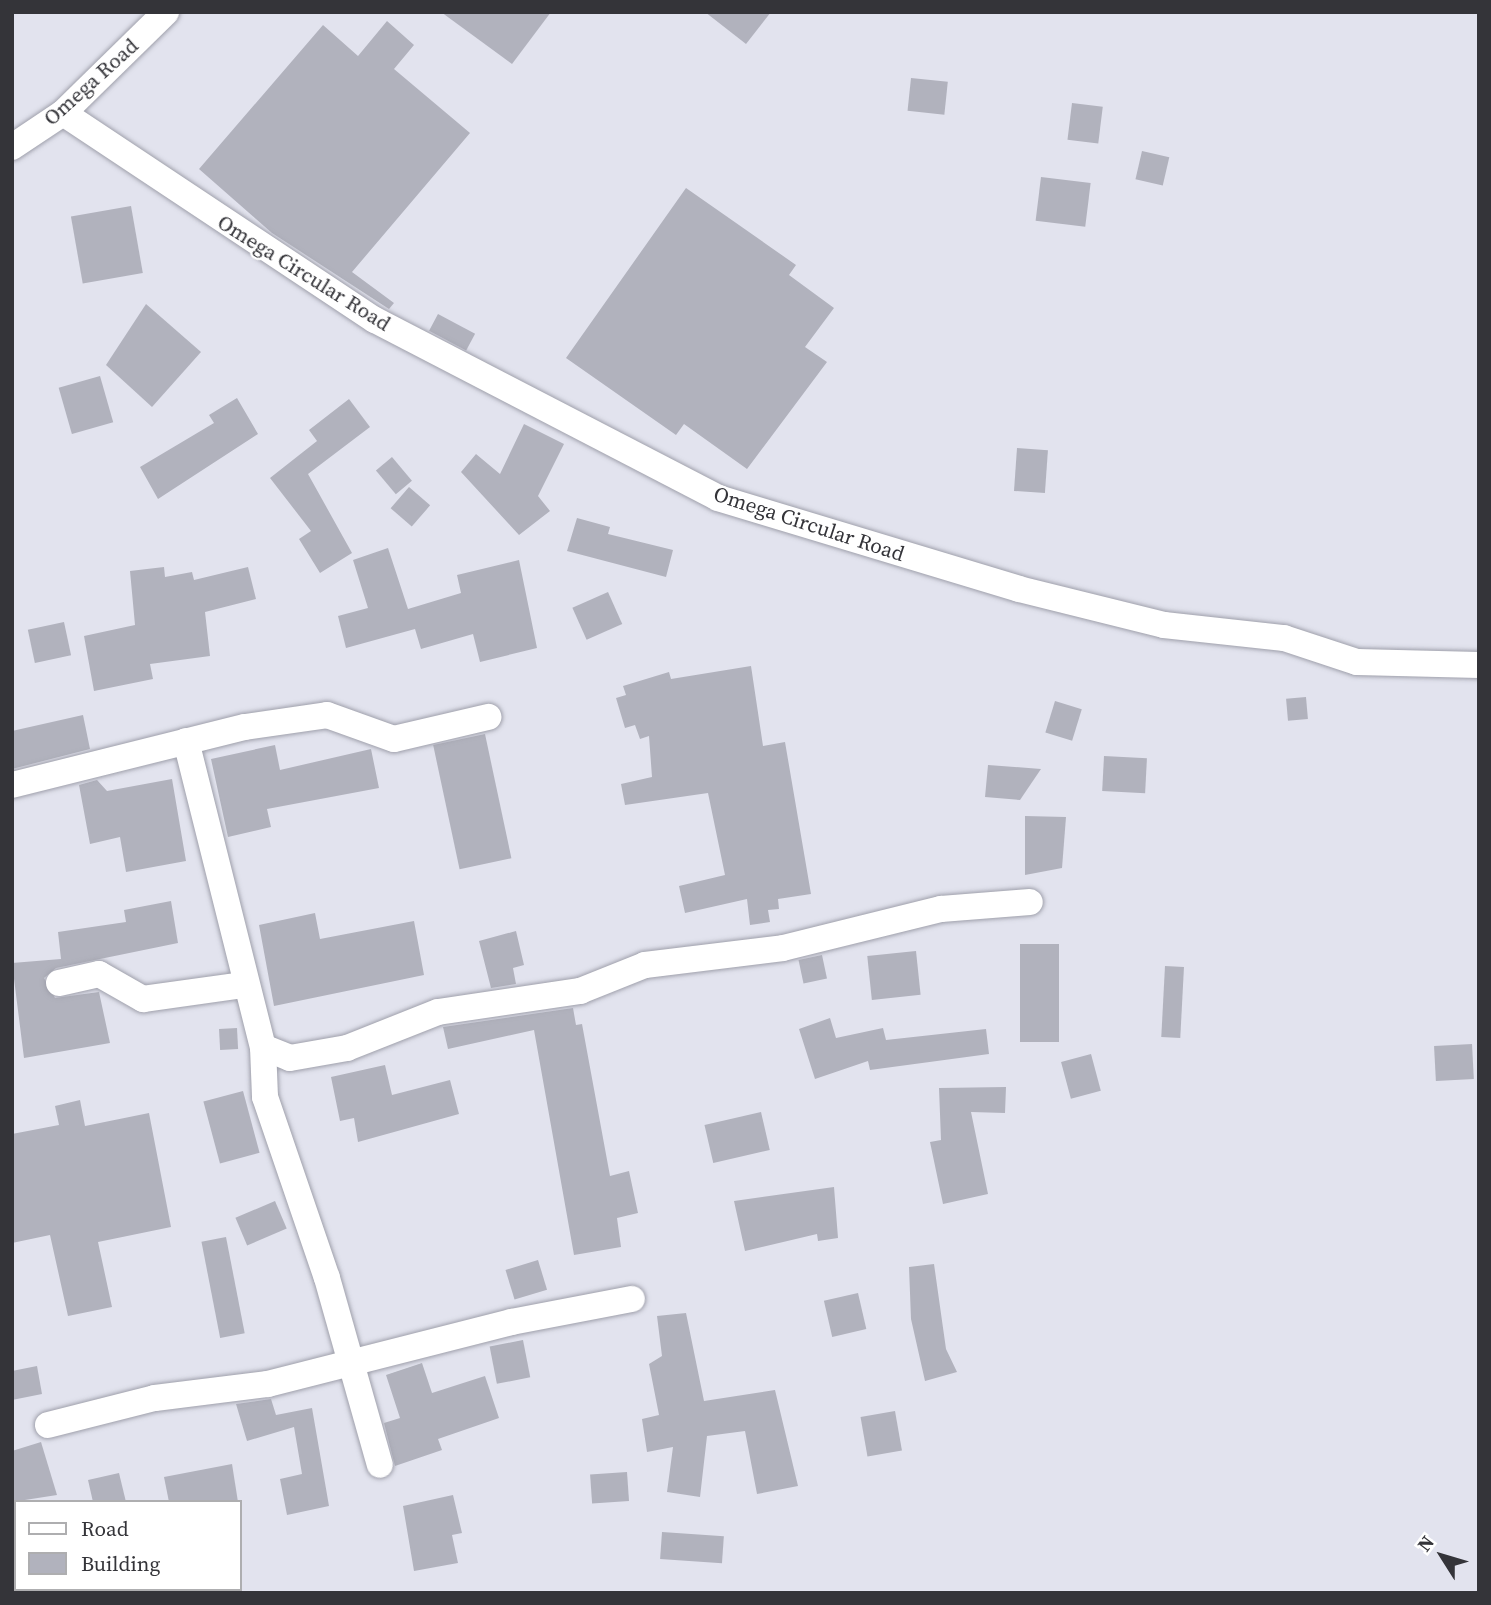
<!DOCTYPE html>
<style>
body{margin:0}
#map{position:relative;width:1491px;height:1605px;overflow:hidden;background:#e2e3ee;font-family:"Source Serif 4",serif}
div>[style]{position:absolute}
.building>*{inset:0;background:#b1b2bd;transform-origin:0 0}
.roads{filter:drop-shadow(0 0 2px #9fa0ab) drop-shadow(0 0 2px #9fa0ab)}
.street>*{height:26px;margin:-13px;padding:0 13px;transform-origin:13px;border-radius:13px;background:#fff}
span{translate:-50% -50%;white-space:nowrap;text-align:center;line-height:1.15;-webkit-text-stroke:5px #fff;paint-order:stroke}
.street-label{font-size:21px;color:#343439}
.frame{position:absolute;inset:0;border:14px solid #343439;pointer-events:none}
.legend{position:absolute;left:14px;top:1500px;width:228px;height:91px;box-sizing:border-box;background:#fff;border:2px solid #aeaeb0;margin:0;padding:9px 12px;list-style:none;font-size:21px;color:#343439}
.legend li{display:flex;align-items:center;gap:14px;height:35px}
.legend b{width:35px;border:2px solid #aeaeb0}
.north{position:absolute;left:1407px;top:1521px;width:70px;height:70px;-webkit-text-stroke:5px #fff;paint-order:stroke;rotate:307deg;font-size:19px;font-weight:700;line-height:28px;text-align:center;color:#343439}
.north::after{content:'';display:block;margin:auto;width:24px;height:32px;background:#343439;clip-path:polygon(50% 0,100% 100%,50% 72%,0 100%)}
</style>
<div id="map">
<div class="building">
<i style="clip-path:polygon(441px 12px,551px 12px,512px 64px)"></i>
<i style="clip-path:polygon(705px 12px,771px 12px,746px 44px)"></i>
<i style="clip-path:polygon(387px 21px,414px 45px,394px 69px,470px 133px,352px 272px,394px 303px,389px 309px,272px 233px,199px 169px,323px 25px,358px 56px)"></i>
<i style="left:911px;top:78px;width:37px;height:33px;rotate:6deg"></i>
<i style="left:1072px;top:103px;width:31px;height:37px;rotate:7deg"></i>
<i style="left:1142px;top:151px;width:28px;height:29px;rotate:13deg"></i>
<i style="left:1041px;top:177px;width:50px;height:44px;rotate:7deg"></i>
<i style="clip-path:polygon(686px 188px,796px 265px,789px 275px,834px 308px,805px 347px,827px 362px,747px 469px,684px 424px,676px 435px,566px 358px)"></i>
<i style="left:131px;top:206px;width:68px;height:61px;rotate:80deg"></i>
<i style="clip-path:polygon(146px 304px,201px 352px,152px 407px,106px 365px)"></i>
<i style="left:438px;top:314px;width:42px;height:19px;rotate:28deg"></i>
<i style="left:100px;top:376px;width:48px;height:43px;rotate:74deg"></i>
<i style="clip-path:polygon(237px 398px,258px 434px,158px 499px,140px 467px,214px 423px,209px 415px)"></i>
<i style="clip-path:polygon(349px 399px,370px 427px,308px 474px,352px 553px,320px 573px,299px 539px,311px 531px,270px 478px,317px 441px,309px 430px)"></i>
<i style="clip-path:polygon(524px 424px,564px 444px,538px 496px,550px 511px,519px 535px,461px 472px,476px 454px,500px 474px)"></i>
<i style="left:1017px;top:448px;width:31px;height:43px;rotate:4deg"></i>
<i style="left:392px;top:457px;width:31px;height:21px;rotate:50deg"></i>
<i style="left:409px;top:487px;width:28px;height:28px;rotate:41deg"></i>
<i style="clip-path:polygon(577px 518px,610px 527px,608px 534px,673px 550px,666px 577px,567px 551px)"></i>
<i style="clip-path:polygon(388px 548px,408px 609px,461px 593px,457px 575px,519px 560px,537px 648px,480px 662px,473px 634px,421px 649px,415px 629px,346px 648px,338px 616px,368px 608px,353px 560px)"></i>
<i style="clip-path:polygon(164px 567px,165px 577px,192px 572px,194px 580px,248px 567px,256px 599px,205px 612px,210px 656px,150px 664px,153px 679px,94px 691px,84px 636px,135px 625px,130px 571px)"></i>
<i style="left:608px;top:592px;width:35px;height:39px;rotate:66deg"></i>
<i style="left:64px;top:622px;width:34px;height:37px;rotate:78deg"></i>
<i style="clip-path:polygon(751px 666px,763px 746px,785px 742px,811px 894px,778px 899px,779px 909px,768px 910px,770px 922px,750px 925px,747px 899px,685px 913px,679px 886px,725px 875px,708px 793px,625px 805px,621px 784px,652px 777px,649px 736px,640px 739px,635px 725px,625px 728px,616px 698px,626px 695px,623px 686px,669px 672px,671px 679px)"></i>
<i style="left:1306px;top:697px;width:22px;height:20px;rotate:85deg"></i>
<i style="left:1055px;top:701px;width:28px;height:33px;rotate:17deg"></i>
<i style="clip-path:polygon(83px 715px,90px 749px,12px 769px,12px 731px)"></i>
<i style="left:485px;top:734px;width:127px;height:53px;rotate:78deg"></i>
<i style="clip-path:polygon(275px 745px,280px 770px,371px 749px,379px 788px,267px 809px,271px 827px,228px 837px,211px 759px)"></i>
<i style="left:1104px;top:756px;width:43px;height:35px;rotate:3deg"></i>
<i style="clip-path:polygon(988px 765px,1041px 769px,1020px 800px,985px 797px)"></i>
<i style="clip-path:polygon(172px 779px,186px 861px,126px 872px,120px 837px,90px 844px,79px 785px,97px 780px,107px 791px)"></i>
<i style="clip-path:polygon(1025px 816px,1066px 817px,1062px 868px,1025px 875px)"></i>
<i style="clip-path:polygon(171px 901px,178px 943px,56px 968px,44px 978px,55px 998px,99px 992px,110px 1043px,24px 1058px,12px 963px,61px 959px,58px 932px,126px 922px,124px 910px)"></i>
<i style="clip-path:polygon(315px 913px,320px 939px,414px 921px,424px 975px,274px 1006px,259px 925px)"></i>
<i style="clip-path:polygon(516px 931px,524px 965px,513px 968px,516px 984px,491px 988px,479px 941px)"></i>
<i style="left:1020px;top:944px;width:39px;height:98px"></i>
<i style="left:916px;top:951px;width:44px;height:49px;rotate:84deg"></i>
<i style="left:822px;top:955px;width:24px;height:24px;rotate:78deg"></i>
<i style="left:1165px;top:966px;width:19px;height:71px;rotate:3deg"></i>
<i style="clip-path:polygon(573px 1008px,576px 1025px,582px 1024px,610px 1176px,629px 1171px,638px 1213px,617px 1218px,621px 1247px,574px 1255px,534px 1030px,448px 1049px,443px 1027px)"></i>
<i style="clip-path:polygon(830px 1018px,836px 1038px,883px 1028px,886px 1040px,986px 1029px,989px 1054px,870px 1070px,868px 1061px,815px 1079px,799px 1029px)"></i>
<i style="left:237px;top:1028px;width:21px;height:18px;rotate:87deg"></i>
<i style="left:1472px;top:1044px;width:35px;height:38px;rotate:87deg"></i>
<i style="left:1091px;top:1054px;width:38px;height:31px;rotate:75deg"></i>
<i style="clip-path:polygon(385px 1065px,392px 1095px,450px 1080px,459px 1114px,358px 1142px,354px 1118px,340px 1121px,331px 1077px)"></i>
<i style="clip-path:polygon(1006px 1087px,1005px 1113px,971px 1112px,988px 1194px,943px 1204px,930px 1142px,941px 1140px,939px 1088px)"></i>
<i style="left:243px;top:1091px;width:64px;height:41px;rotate:75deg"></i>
<i style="clip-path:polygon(80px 1100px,85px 1126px,149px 1113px,171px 1227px,98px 1242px,112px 1307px,68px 1316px,50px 1235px,12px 1243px,12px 1134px,59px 1125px,55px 1106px)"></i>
<i style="left:761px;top:1112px;width:39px;height:58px;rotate:77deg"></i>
<i style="clip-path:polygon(834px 1187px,838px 1238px,818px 1241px,817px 1234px,745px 1251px,734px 1201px)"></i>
<i style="left:275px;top:1201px;width:30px;height:43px;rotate:67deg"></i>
<i style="left:226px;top:1237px;width:98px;height:25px;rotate:79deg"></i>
<i style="left:538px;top:1260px;width:31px;height:34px;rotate:73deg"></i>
<i style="clip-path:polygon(934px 1264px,946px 1349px,957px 1372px,925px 1381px,911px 1319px,909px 1267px)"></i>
<i style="left:858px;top:1293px;width:37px;height:35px;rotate:77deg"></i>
<i style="clip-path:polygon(686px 1313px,704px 1401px,775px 1390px,798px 1486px,757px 1494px,745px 1431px,707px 1436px,700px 1497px,667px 1492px,673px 1447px,647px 1452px,642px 1419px,659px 1415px,649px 1364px,662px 1356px,657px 1316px)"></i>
<i style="left:523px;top:1340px;width:38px;height:34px;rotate:79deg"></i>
<i style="clip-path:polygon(422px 1363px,432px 1393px,485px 1376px,499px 1418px,438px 1439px,442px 1450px,395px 1466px,384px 1423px,400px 1418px,386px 1375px)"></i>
<i style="clip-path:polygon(37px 1366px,42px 1394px,12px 1400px,12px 1371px)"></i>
<i style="clip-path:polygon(271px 1399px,276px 1415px,312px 1408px,329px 1506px,287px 1515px,280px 1479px,302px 1474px,294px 1427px,247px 1441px,236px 1404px)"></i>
<i style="left:895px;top:1411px;width:40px;height:35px;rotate:80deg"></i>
<i style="clip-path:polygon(41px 1442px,57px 1495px,12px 1502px,12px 1451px)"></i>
<i style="clip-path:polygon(232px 1464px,238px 1502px,169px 1502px,164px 1477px)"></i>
<i style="left:627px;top:1472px;width:29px;height:37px;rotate:86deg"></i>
<i style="clip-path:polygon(119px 1473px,126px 1502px,93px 1502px,88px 1480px)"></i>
<i style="clip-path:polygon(453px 1495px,462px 1533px,452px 1535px,458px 1563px,414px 1571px,403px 1506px)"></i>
<i style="left:662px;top:1532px;width:62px;height:27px;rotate:4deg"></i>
</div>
<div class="roads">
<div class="street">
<i style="left:63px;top:113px;width:374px;rotate:33.6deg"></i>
<i style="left:375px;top:320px;width:386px;rotate:27.4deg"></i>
<i style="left:718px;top:498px;width:314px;rotate:16.8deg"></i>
<i style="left:1019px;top:589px;width:149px;rotate:13.9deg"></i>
<i style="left:1164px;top:625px;width:121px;rotate:6.2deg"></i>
<i style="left:1284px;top:638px;width:77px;rotate:18.2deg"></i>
<i style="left:1357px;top:662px;width:122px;rotate:1.4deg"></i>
<i style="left:12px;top:147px;width:61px;rotate:-33.7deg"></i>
<i style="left:63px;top:113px;width:144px;rotate:-44.4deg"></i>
<i style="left:186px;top:741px;width:316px;rotate:75.9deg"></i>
<i style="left:263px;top:1047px;width:50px;rotate:87.7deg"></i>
<i style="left:265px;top:1097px;width:191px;rotate:71.1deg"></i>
<i style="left:327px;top:1278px;width:194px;rotate:74.2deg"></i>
<i style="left:12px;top:785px;width:240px;rotate:-14deg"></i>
<i style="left:245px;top:727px;width:83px;rotate:-8.3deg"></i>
<i style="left:327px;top:715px;width:71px;rotate:19.7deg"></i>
<i style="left:394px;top:739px;width:97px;rotate:-13.2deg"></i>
<i style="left:59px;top:983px;width:41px;rotate:-12.7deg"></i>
<i style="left:99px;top:974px;width:51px;rotate:29.6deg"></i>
<i style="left:143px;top:999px;width:102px;rotate:-7.9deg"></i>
<i style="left:263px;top:1047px;width:29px;rotate:22deg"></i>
<i style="left:290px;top:1058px;width:58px;rotate:-10deg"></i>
<i style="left:347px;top:1048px;width:98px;rotate:-21.6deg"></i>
<i style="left:438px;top:1012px;width:144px;rotate:-8.4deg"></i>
<i style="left:580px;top:991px;width:70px;rotate:-21.8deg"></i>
<i style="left:645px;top:965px;width:139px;rotate:-7deg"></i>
<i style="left:783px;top:948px;width:163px;rotate:-13.9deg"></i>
<i style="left:941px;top:909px;width:89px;rotate:-4.5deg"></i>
<i style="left:48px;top:1425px;width:110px;rotate:-14.2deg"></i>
<i style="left:155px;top:1398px;width:114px;rotate:-7.1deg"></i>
<i style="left:268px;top:1384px;width:251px;rotate:-14.3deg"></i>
<i style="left:511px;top:1322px;width:123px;rotate:-10.8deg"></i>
</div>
</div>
<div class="street-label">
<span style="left:91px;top:82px;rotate:-42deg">Omega Road</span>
<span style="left:304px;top:273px;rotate:32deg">Omega Circular Road</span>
<span style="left:809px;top:524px;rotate:18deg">Omega Circular Road</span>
</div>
<div class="frame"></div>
<ul class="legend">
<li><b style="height:9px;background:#fff"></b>Road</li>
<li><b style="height:19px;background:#b1b2bd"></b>Building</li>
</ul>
<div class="north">N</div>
</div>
